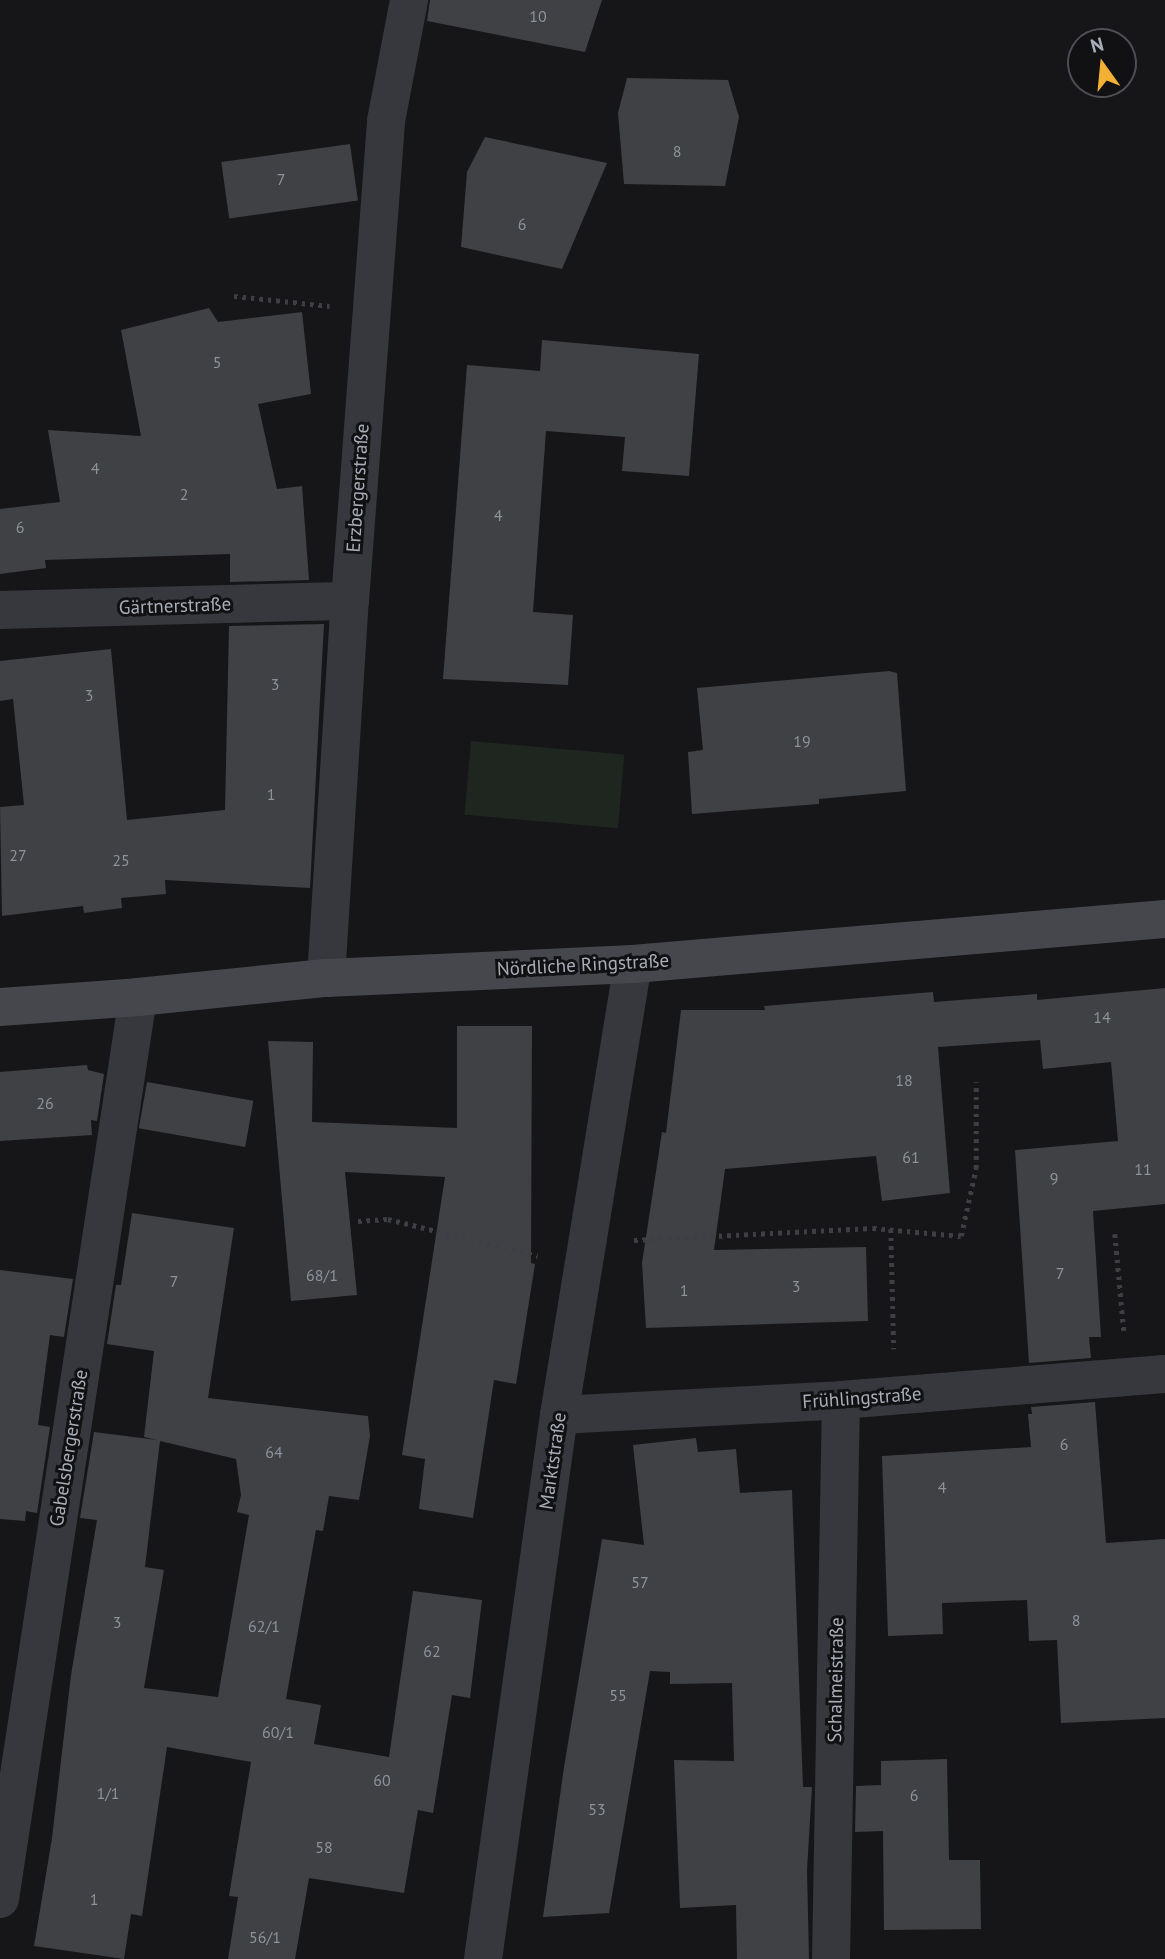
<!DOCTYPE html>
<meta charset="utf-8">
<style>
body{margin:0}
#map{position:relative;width:1165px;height:1959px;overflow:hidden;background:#161618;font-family:"PT Sans",sans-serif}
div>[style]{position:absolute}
.green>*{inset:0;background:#1e261f;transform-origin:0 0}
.building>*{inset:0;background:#404145;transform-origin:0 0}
.path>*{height:4.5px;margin-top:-2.25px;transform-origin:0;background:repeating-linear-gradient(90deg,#3d3f44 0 3.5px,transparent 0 8.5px)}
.street>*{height:38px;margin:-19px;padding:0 19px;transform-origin:19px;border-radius:19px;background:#37383d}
.secondary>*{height:38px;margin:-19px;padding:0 19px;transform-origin:19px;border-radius:19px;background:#45474d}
span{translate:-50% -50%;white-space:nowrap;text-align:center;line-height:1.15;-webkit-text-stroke:6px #111113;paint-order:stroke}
.number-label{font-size:16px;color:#8e929b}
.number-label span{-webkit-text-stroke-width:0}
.street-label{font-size:19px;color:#a8adb8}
.north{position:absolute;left:1067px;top:28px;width:70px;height:70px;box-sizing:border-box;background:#111113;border:2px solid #4d4f55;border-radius:50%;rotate:345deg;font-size:19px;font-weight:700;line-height:28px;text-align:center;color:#a8adb8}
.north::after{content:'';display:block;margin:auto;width:24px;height:32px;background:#f2b134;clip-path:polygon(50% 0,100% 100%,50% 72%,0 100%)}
</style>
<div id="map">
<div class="green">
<i style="left:471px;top:741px;width:154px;height:74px;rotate:5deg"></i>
</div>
<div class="building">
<i style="clip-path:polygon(430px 0,602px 0,585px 52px,427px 21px)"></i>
<i style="clip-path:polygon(627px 78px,728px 80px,739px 117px,725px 186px,624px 184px,618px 113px)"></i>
<i style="clip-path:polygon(485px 137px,607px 163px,562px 269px,461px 247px,467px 172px)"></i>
<i style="left:350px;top:144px;width:57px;height:130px;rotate:82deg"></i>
<i style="clip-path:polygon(209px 308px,218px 322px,302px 312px,311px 394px,258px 404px,277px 489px,302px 486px,309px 580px,230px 582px,230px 554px,45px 560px,46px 568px,0 574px,0 509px,60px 502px,48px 430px,141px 436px,121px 330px)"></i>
<i style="clip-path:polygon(542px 340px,699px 354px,689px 476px,622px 471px,625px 437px,546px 431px,533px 612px,573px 615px,568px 685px,443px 679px,467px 365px,540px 371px)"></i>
<i style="clip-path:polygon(324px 624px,310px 888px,165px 880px,166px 894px,121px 898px,122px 908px,84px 913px,83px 906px,2px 916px,0 807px,24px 805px,13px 699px,0 701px,0 661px,111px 649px,127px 820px,225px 810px,229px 626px)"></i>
<i style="clip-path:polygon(889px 671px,897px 673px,906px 791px,819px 799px,819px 804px,692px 814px,688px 752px,703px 750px,697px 688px)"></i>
<i style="clip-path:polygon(1165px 988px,1165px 1204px,1093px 1211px,1101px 1337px,1089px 1337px,1091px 1358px,1029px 1363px,1015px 1150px,1118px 1141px,1111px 1062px,1043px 1069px,1040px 1040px,938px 1047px,950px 1193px,882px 1201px,876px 1156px,725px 1169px,714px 1250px,866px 1247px,868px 1321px,646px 1328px,642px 1263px,662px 1132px,666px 1133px,681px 1010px,765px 1010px,764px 1006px,933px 992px,934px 1002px,1037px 994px,1037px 1000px)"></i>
<i style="clip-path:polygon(457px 1026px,532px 1026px,531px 1263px,535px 1264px,516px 1384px,494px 1380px,473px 1518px,419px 1509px,425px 1459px,402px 1455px,445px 1177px,345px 1172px,357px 1295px,291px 1301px,268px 1041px,313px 1042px,312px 1122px,457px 1128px)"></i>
<i style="clip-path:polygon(87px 1065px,88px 1070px,104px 1074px,97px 1121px,91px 1120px,92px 1135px,0 1141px,0 1072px)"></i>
<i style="left:147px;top:1082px;width:108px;height:47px;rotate:10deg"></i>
<i style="clip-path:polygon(evenodd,132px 1213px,234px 1228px,208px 1398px,368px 1416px,370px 1436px,359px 1500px,329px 1496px,323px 1531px,316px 1530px,286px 1699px,321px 1705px,314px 1744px,389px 1757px,413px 1591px,482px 1600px,470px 1698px,452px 1695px,433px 1813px,418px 1810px,404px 1893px,309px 1878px,295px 1959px,228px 1959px,238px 1897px,229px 1896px,251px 1762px,167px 1747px,142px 1916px,131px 1914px,124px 1959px,34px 1946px,52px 1838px,71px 1675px,97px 1520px,80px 1518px,94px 1432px,157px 1440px,144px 1437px,154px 1351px,107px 1344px,116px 1285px,121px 1285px,132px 1213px,160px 1441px,236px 1459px,241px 1495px,237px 1512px,249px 1515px,218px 1697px,144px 1688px,164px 1570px,145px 1567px,160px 1441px)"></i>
<i style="clip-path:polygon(0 1270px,73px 1279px,64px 1337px,50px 1335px,38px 1425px,50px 1427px,37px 1513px,26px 1511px,25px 1521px,0 1519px)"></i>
<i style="clip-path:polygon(1095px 1402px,1106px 1543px,1165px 1539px,1165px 1718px,1061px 1723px,1057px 1640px,1029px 1641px,1027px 1600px,942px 1603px,943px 1634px,888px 1636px,882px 1456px,1031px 1447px,1028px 1414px,1032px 1414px,1031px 1407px)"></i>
<i style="clip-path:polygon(696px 1438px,698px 1452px,736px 1449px,740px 1493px,792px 1490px,803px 1787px,812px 1787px,807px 1870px,809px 1959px,737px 1959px,736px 1905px,680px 1908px,674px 1760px,734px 1761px,732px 1683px,670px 1684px,670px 1672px,650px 1671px,609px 1913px,543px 1917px,564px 1767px,602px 1539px,644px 1545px,633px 1445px)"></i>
<i style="clip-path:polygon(947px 1759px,949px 1860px,980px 1860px,981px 1929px,884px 1930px,883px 1831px,855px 1832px,856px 1786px,881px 1785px,881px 1761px)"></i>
</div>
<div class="path">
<i style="left:234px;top:296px;width:96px;rotate:6deg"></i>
<i style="left:358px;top:1221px;width:30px;rotate:-4deg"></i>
<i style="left:388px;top:1219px;width:154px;rotate:13.9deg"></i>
<i style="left:891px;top:1229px;width:120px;rotate:88.6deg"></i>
<i style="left:1115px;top:1234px;width:97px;rotate:84.7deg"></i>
<i style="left:634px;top:1240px;width:239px;rotate:-2.9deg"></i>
<i style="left:873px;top:1228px;width:88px;rotate:5.2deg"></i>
<i style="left:961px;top:1236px;width:70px;rotate:-77.6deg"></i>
<i style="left:976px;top:1168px;width:86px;rotate:-90deg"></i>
</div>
<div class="street">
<i style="left:0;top:610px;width:350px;rotate:-1.5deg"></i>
<i style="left:326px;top:978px;width:378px;rotate:-86.4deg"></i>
<i style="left:350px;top:601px;width:481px;rotate:-85.7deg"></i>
<i style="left:386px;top:121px;width:123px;rotate:-79.2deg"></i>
<i style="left:559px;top:1415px;width:282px;rotate:-3deg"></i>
<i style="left:841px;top:1400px;width:325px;rotate:-4.6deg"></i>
<i style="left:0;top:1899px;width:912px;rotate:-81.3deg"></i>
<i style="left:483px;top:1959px;width:549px;rotate:-82.05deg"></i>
<i style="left:559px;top:1415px;width:457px;rotate:-80.7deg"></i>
<i style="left:831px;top:1959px;width:559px;rotate:-88.98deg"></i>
</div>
<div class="secondary">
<i style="left:0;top:1007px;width:138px;rotate:-4.1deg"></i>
<i style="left:138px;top:997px;width:189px;rotate:-5.8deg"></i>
<i style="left:326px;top:978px;width:307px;rotate:-2.6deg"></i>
<i style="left:633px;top:964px;width:534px;rotate:-4.83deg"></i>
</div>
<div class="number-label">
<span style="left:538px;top:16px">10</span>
<span style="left:677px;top:151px">8</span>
<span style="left:281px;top:179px">7</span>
<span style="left:522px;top:224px">6</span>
<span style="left:217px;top:362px">5</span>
<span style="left:95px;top:468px">4</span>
<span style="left:184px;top:494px">2</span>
<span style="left:498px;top:515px">4</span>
<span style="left:20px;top:527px">6</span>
<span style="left:275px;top:684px">3</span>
<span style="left:89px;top:695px">3</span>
<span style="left:802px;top:741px">19</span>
<span style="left:271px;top:794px">1</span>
<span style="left:18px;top:855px">27</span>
<span style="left:121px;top:860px">25</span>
<span style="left:1102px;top:1017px">14</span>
<span style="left:904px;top:1080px">18</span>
<span style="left:45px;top:1103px">26</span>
<span style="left:911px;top:1157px">61</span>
<span style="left:1143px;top:1169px">11</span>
<span style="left:1054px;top:1178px">9</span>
<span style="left:1060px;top:1273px">7</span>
<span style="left:322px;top:1275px">68/1</span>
<span style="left:174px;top:1281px">7</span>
<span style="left:796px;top:1286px">3</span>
<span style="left:684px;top:1290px">1</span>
<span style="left:1064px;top:1444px">6</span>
<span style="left:274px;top:1452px">64</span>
<span style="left:942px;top:1487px">4</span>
<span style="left:640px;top:1582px">57</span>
<span style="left:1076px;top:1620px">8</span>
<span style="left:117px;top:1622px">3</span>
<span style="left:264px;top:1626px">62/1</span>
<span style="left:432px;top:1651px">62</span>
<span style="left:618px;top:1695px">55</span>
<span style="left:278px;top:1732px">60/1</span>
<span style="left:382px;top:1780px">60</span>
<span style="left:108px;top:1793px">1/1</span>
<span style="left:914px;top:1795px">6</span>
<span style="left:597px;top:1809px">53</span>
<span style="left:324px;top:1847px">58</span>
<span style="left:94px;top:1899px">1</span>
<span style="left:265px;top:1937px">56/1</span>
</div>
<div class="street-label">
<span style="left:358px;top:488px;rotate:-86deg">Erzbergerstraße</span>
<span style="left:175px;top:606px;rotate:-2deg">Gärtnerstraße</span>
<span style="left:583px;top:965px;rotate:-3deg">Nördliche Ringstraße</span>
<span style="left:862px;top:1398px;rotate:-4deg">Frühlingstraße</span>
<span style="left:69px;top:1448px;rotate:-81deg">Gabelsbergerstraße</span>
<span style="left:553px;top:1461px;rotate:-82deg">Marktstraße</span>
<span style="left:836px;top:1680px;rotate:-89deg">Schalmeistraße</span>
</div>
<div class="north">N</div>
</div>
